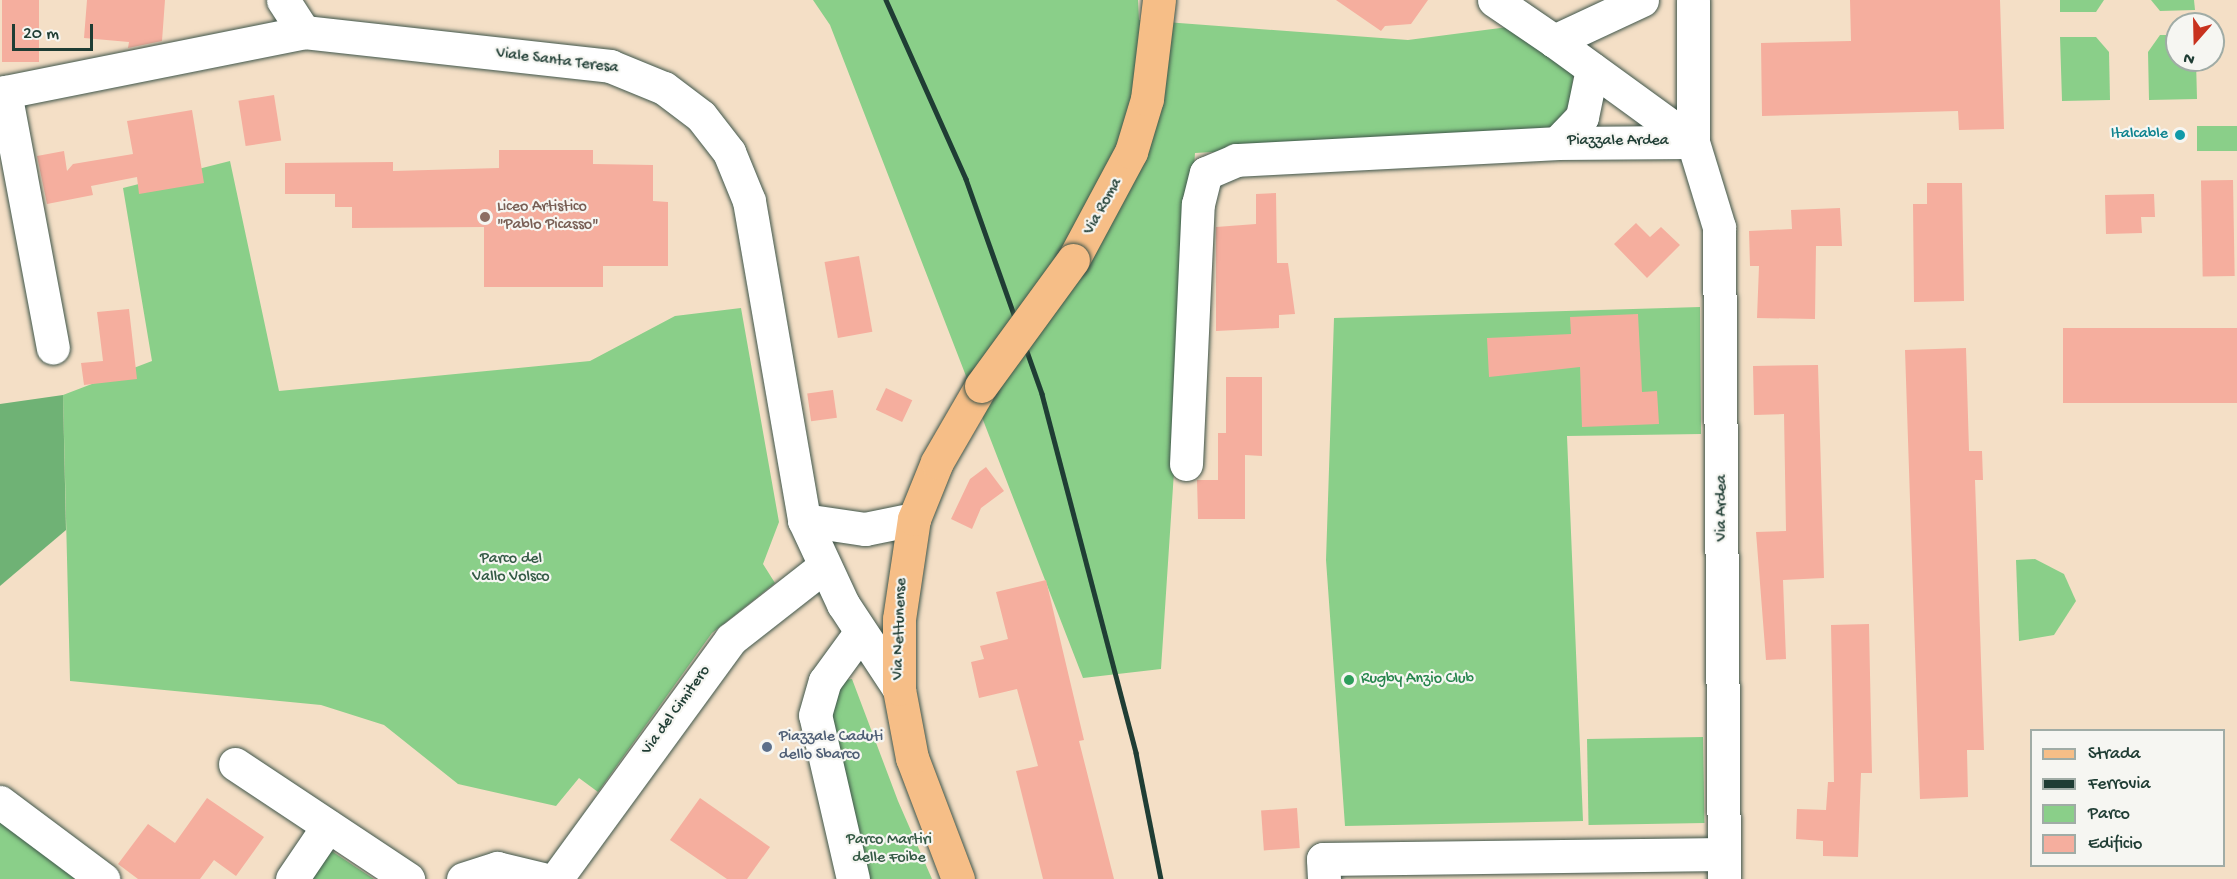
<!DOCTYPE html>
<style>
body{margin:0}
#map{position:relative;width:2237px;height:879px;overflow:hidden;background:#f4dfc6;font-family:"Gochi Hand",sans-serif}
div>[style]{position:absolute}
.green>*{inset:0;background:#8acf89;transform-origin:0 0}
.forest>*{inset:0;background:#6fb275}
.building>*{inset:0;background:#f5ae9e;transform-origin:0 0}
.roads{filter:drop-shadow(0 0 2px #3f554a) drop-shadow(0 0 2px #3f554a)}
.minor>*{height:33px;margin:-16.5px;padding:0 16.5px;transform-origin:16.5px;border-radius:16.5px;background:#fff}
.major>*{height:33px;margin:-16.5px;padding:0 16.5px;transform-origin:16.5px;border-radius:16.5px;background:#f6be87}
.rail>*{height:4.5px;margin:-2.25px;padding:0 2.25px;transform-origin:2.25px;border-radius:2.25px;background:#1f3d34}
.bridges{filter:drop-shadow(0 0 2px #3f554a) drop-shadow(0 0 2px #3f554a)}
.major-bridge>*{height:33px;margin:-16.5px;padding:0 16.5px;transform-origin:16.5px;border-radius:16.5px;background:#f6be87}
.dots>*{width:16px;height:16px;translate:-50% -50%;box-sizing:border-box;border:3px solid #f6f6f2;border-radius:50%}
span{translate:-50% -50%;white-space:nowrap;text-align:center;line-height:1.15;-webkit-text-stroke:4.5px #f6f6f2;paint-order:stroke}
.street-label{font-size:16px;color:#1f3d34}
.culture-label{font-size:16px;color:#0d838f}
.right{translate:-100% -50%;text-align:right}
.education-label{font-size:16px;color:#785e54}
.left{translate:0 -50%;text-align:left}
.park-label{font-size:16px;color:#345a45}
.leisure-label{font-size:16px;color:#27864d}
.service-label{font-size:16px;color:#4e5e75}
.legend{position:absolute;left:2030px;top:729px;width:195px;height:138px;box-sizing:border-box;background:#f6f6f2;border:2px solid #a0aca6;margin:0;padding:8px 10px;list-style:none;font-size:18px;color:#1f3d34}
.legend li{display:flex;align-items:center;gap:12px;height:30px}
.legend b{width:30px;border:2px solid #a0aca6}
.north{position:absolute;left:2165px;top:12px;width:60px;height:60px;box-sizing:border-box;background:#f6f6f2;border:2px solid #a0aca6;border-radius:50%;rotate:200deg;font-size:16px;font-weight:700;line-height:24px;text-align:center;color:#1f3d34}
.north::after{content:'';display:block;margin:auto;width:21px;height:27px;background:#c8321e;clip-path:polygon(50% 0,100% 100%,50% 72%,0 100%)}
.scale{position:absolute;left:12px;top:24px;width:81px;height:27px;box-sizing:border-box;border:3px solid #1f3d34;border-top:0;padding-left:8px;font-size:18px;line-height:21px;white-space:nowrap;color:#1f3d34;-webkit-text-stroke:4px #f6f6f2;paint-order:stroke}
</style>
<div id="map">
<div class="green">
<i style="clip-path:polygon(813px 0,1138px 0,1139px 20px,1408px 40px,1508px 27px,1574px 70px,1570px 104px,1549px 134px,1195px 153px,1161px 669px,1083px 678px,830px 25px)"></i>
<i style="clip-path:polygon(2060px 0,2104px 0,2096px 12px,2060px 12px)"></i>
<i style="clip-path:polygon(2151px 0,2194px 0,2195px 10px,2160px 11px)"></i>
<i style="clip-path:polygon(2160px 35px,2177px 35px,2177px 60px,2196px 60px,2197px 99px,2149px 100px,2148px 52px)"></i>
<i style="clip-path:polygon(2060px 37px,2096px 37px,2109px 52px,2110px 100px,2062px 101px)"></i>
<i style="left:2237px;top:126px;width:25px;height:40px;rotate:90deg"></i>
<i style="clip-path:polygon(230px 161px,279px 391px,590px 361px,675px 316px,741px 308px,779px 522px,763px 564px,775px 583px,712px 633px,598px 792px,579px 778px,556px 806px,458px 784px,384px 725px,321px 705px,70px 681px,63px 395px,152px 361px,123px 188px)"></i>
<i style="clip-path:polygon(1700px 307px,1701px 434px,1567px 436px,1583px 821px,1345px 826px,1326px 560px,1334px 318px)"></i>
<i style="clip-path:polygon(2035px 559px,2064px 574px,2076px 601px,2054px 635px,2019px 641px,2016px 560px)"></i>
<i style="clip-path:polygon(852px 679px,898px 801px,932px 879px,868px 879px,826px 738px,839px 681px)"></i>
<i style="left:1703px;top:737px;width:86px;height:116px;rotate:89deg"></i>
<i style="clip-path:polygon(0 821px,76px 879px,0 879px)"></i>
<i style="clip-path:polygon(330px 850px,374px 879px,311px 879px)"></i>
</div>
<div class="forest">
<i style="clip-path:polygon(63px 395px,66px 530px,0 586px,0 404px)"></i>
</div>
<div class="building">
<i style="left:2px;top:0;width:37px;height:62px"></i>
<i style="clip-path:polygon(87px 0,165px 0,162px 41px,128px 48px,129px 42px,84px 38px)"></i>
<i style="clip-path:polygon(1336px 0,1428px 0,1411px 24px,1385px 26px,1381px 31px)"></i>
<i style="clip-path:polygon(1850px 0,2000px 0,2004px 129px,1959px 130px,1958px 111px,1762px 116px,1761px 43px,1851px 41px)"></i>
<i style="left:274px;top:95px;width:46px;height:36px;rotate:81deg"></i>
<i style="clip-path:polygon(192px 110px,204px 183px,139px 194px,137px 177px,91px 186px,93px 195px,47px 204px,37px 156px,64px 151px,67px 171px,73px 164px,133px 154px,127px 121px)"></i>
<i style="clip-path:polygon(499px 150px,593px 150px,593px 164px,653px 165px,653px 201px,668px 202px,668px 266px,603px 266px,603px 287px,484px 287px,484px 227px,352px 228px,352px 207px,335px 207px,335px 194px,285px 194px,285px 163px,393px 162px,393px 171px,499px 168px)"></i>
<i style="left:2233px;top:180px;width:96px;height:32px;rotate:89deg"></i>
<i style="clip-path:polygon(1927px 183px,1962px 183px,1964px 301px,1914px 302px,1913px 204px,1927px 204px)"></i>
<i style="clip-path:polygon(1276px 193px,1277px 263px,1288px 263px,1295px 314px,1279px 315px,1279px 328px,1216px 331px,1216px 227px,1256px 224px,1256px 194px)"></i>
<i style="clip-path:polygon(2154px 194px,2155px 217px,2141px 217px,2142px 233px,2106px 234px,2105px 195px)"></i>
<i style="clip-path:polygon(1840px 208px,1842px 246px,1816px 246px,1815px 319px,1757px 318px,1759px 266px,1750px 266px,1749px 231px,1792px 229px,1791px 210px)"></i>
<i style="clip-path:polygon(1636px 223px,1650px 237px,1661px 227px,1680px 245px,1647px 278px,1614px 244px)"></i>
<i style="left:859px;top:256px;width:77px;height:35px;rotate:80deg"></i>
<i style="clip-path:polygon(129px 309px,137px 379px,84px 385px,81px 363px,103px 361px,97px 312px)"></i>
<i style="clip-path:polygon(1638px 314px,1642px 392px,1657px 391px,1659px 424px,1582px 427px,1580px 367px,1489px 377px,1487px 338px,1571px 334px,1570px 317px)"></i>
<i style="left:2237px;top:328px;width:75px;height:174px;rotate:90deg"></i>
<i style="clip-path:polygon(1966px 348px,1969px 451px,1982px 451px,1983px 480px,1975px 480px,1984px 750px,1967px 750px,1968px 797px,1920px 799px,1905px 350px)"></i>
<i style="clip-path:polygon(1818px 365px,1824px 578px,1783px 580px,1786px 659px,1766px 660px,1756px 532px,1786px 531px,1784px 414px,1754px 415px,1753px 366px)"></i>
<i style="clip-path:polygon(1226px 377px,1262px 377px,1262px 456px,1245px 455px,1245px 519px,1198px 519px,1197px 480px,1218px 480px,1218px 433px,1226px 433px)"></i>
<i style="left:886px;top:388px;width:29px;height:24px;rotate:25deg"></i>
<i style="left:833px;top:390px;width:28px;height:26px;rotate:82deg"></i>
<i style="clip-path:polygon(986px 467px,1004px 491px,981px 508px,972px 529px,951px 519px,970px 479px)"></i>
<i style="clip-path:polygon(1046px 580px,1084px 740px,1079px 741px,1114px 879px,1043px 879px,1016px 771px,1038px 766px,1017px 689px,979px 698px,971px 662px,984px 659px,980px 646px,1008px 639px,996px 592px)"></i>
<i style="clip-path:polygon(1869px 624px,1872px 773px,1861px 773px,1858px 857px,1823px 856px,1823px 841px,1796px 839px,1797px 809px,1826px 810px,1828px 782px,1834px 782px,1831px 625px)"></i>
<i style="clip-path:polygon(207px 798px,264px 837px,236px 876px,214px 860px,200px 879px,138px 879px,118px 864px,148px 824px,175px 843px)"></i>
<i style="clip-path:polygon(700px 798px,770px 847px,747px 879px,727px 879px,670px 840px)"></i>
<i style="left:1297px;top:808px;width:40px;height:36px;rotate:86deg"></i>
</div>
<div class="roads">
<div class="minor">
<i style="left:283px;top:0;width:38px;rotate:57deg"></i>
<i style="left:304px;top:32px;width:308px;rotate:6.3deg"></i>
<i style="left:610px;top:66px;width:58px;rotate:22.2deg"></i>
<i style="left:664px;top:88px;width:46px;rotate:37.1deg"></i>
<i style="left:701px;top:116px;width:46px;rotate:52.1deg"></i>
<i style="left:729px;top:152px;width:53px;rotate:67.8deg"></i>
<i style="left:749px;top:201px;width:324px;rotate:80.2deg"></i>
<i style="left:804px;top:520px;width:93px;rotate:65.1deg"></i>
<i style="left:843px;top:604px;width:102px;rotate:56.6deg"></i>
<i style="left:1494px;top:0;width:73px;rotate:34.3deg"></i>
<i style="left:1642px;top:0;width:97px;rotate:155deg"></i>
<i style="left:1554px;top:41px;width:172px;rotate:36deg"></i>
<i style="left:1693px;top:142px;width:142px;rotate:-90deg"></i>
<i style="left:1592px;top:69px;width:49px;rotate:101.8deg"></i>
<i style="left:1582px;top:117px;width:36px;rotate:134deg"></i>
<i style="left:1557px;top:143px;width:136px;rotate:-0.4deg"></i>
<i style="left:1693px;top:142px;width:89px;rotate:73deg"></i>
<i style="left:1719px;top:227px;width:652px;rotate:89.56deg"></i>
<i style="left:5px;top:92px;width:260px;rotate:79.4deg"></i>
<i style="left:0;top:93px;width:310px;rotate:-11.3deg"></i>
<i style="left:1186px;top:464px;width:260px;rotate:-87.4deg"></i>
<i style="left:1198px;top:204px;width:32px;rotate:-76deg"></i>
<i style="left:1206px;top:173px;width:33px;rotate:-23deg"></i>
<i style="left:1236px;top:160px;width:321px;rotate:-3deg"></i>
<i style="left:804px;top:520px;width:62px;rotate:8.4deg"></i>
<i style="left:865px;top:529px;width:50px;rotate:-11.5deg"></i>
<i style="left:235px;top:764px;width:208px;rotate:33.6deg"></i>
<i style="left:0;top:802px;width:129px;rotate:36.8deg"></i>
<i style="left:292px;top:879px;width:64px;rotate:-55.8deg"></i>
<i style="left:463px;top:879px;width:36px;rotate:-18deg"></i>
<i style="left:497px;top:868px;width:46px;rotate:13.7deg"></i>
<i style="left:556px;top:879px;width:297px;rotate:-53.9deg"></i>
<i style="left:731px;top:639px;width:117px;rotate:-38deg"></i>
<i style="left:853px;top:879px;width:168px;rotate:-103deg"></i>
<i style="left:815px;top:715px;width:35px;rotate:-74deg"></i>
<i style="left:825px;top:681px;width:59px;rotate:-53.9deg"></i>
<i style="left:1324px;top:879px;width:20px;rotate:-93deg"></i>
<i style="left:1323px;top:859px;width:400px;rotate:-0.7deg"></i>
</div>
<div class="major">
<i style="left:1073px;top:260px;width:123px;rotate:-61.8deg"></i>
<i style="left:1131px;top:152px;width:55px;rotate:-73.2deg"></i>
<i style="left:1147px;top:99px;width:100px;rotate:-83.1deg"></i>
<i style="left:958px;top:879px;width:129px;rotate:-110.8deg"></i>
<i style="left:912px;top:758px;width:70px;rotate:-100.7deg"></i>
<i style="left:899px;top:689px;width:70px;rotate:-90deg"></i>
<i style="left:899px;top:619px;width:101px;rotate:-81.5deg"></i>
<i style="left:914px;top:519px;width:61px;rotate:-68deg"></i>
<i style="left:937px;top:462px;width:88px;rotate:-59.9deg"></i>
</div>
</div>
<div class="rail">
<i style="left:886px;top:0;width:196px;rotate:65.9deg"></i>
<i style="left:966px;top:179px;width:228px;rotate:70.5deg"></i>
<i style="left:1042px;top:394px;width:371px;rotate:75.3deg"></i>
<i style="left:1136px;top:753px;width:128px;rotate:78.8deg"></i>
</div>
<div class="bridges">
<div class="major-bridge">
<i style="left:981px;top:386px;width:156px;rotate:-53.9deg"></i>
</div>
</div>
<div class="dots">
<i style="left:2180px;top:135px;background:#0f9aa8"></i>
<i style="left:485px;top:217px;background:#8d6e63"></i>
<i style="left:1349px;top:680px;background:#2e9e5b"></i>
<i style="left:767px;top:747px;background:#5c6f8a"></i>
</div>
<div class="street-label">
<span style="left:557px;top:62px;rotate:7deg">Viale Santa Teresa</span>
<span style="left:1618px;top:142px">Piazzale Ardea</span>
<span style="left:1104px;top:207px;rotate:-61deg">Via Roma</span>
<span style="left:1723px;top:508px;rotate:-90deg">Via Ardea</span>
<span style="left:901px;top:629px;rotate:-88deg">Via Nettunense</span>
<span style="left:677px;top:711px;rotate:-54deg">Via del Cimitero</span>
</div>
<div class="culture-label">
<span class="right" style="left:2168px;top:135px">Italcable</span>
</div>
<div class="education-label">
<span class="left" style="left:497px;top:217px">Liceo Artistico<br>"Pablo Picasso"</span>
</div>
<div class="park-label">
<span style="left:511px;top:569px">Parco del<br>Vallo Volsco</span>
<span style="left:889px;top:850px">Parco Martiri<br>delle Foibe</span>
</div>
<div class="leisure-label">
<span class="left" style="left:1361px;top:680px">Rugby Anzio Club</span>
</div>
<div class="service-label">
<span class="left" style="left:779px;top:747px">Piazzale Caduti<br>dello Sbarco</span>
</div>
<ul class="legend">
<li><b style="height:8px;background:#f6be87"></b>Strada</li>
<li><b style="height:8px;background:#1f3d34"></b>Ferrovia</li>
<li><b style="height:16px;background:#8acf89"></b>Parco</li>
<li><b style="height:16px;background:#f5ae9e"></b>Edificio</li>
</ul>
<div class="north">N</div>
<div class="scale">20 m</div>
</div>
